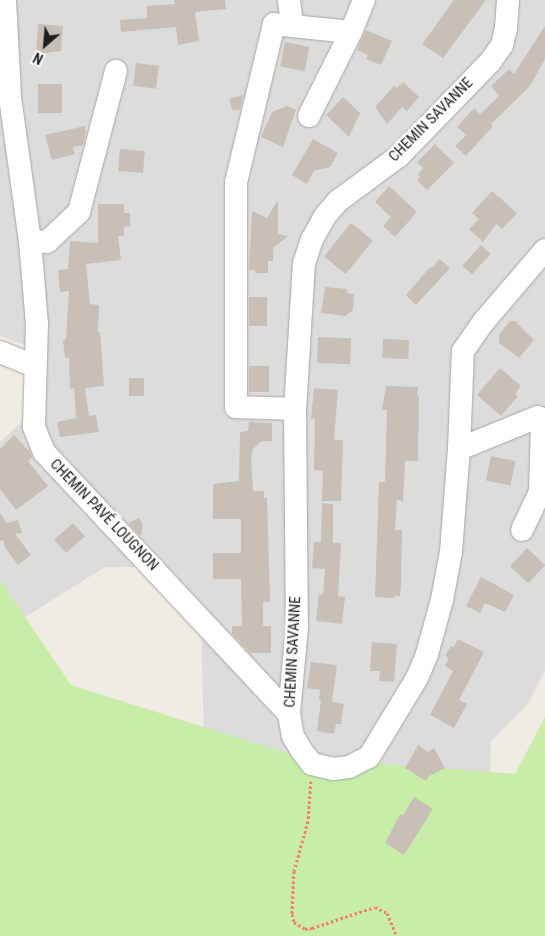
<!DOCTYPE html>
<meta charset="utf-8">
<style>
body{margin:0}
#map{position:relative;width:545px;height:936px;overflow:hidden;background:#f0ece4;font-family:"Roboto Condensed",sans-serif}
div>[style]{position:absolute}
.residential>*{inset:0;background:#dddcdc}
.grass>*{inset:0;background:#c8eda8}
.building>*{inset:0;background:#c8bfb7;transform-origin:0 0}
.path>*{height:3px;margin-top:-1.5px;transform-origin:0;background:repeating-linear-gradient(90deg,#ff7a66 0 2.5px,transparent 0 5px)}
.roads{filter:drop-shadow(0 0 1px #a6a6a6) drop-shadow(0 0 1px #a6a6a6)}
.minor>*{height:22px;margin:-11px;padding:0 11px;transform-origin:11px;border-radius:11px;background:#fff}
span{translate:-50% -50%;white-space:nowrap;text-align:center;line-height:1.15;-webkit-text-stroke:5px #fff;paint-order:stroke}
.street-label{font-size:15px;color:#1f1f1f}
.north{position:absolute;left:20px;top:20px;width:50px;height:50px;-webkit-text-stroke:4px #fff;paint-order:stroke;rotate:207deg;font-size:14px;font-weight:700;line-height:20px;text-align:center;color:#1f1f1f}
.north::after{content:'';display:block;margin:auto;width:18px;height:22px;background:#1f1f1f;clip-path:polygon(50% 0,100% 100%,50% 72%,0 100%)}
</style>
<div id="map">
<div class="residential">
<i style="clip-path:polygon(0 0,545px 0,545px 670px,528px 704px,491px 741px,489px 809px,206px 831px,201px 618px,153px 567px,105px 567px,0 633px,0 442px,24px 420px,30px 347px,0 336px)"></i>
</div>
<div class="grass">
<i style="clip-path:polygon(0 580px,71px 685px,302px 758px,515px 774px,545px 717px,545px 936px,0 936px)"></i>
</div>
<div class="building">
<i style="clip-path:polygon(174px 0,225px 0,226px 9px,195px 12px,199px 41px,178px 45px,176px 27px,121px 32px,120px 20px,147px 18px,147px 6px,175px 4px)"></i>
<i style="clip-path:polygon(454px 0,486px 0,443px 58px,422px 44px)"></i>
<i style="clip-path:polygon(38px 24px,63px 26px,61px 51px,36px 54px)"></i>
<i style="clip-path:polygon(545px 26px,545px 59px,530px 86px,491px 124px,493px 126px,466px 156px,455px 146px,466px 135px,457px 127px,474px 108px,480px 114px,499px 96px,491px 86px,509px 69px,514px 74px)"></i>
<i style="clip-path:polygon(366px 30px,392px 41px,381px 65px,366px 59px,368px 55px,357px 50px)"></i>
<i style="left:285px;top:42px;width:25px;height:25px;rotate:11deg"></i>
<i style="left:136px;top:63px;width:23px;height:23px;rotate:7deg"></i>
<i style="clip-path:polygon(403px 82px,419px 97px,407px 111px,402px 107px,387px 124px,375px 107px,394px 86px,397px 88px)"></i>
<i style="left:38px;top:84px;width:24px;height:29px"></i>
<i style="clip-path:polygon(243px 95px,240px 109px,233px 111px,229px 99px)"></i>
<i style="clip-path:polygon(343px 97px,360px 113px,349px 137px,326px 115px)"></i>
<i style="clip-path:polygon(287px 106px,296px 110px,283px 147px,261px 137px,272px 112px)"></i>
<i style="clip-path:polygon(85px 126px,86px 132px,83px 145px,73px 147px,75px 154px,52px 160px,45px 135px)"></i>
<i style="clip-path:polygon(313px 139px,338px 153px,330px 167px,314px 171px,307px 184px,292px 175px)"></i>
<i style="clip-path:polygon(435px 144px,454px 163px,427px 190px,417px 180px,420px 177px,418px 174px,423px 168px,417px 162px)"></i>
<i style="left:120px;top:149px;width:25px;height:22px;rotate:5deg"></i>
<i style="clip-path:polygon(389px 186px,417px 212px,395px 237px,383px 226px,391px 217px,375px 202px)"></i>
<i style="clip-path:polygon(492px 191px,517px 213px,502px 229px,496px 224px,483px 242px,469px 229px,479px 219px,472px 213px)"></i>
<i style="clip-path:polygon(278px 200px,278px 234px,288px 236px,273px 248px,273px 261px,268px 261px,268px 273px,255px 273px,255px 270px,249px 270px,252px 211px,267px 218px)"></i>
<i style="clip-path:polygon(98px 204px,124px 204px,124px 213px,130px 213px,130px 227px,124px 226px,124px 236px,118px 236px,121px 260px,86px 264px,90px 304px,99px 305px,98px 332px,100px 332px,104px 386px,85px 388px,89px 416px,96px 415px,99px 432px,60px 437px,57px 422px,76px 418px,74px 388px,70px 389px,69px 358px,65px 358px,63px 340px,66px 339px,69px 291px,60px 292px,58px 270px,68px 269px,70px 241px,98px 243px)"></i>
<i style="left:351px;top:223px;width:28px;height:43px;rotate:39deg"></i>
<i style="left:481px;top:245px;width:13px;height:28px;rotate:42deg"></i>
<i style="clip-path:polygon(439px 259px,450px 268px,416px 305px,406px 295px,430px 267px,432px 268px)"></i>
<i style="clip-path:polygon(325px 287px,347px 289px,347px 293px,354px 294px,353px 310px,345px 316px,321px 313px)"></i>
<i style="left:249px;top:297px;width:18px;height:29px"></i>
<i style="clip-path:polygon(510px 321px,515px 321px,534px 340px,519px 358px,499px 343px,499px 334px)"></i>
<i style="left:318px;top:337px;width:33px;height:26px;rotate:2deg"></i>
<i style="left:383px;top:339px;width:26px;height:19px;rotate:2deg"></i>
<i style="left:249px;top:366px;width:20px;height:26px"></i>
<i style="clip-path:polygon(500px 368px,521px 386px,515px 394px,518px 396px,501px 416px,477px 395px)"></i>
<i style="left:129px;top:378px;width:15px;height:18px"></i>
<i style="clip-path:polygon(386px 386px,418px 387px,417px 395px,419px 396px,418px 461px,405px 461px,403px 501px,397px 500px,395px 530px,402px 530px,401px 585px,400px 596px,395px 596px,394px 598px,375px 597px,379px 482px,385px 482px,387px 410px,382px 410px)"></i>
<i style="clip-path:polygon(314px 388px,338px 390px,334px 440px,343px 440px,341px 501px,322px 501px,323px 471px,314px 470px,315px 419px,311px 419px)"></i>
<i style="clip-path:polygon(249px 422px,272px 423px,272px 441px,262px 441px,253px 449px,251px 459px,253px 491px,264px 491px,264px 498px,267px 498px,270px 602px,263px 602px,263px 626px,271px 626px,271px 653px,250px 653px,232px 634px,232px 626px,242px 626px,241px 579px,213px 579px,213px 553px,241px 553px,241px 519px,213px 519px,213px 484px,239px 481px,240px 432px,248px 431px)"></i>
<i style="clip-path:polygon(14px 435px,30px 452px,32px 457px,28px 461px,48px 486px,16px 510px,0 489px,0 449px)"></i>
<i style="left:491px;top:456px;width:25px;height:25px;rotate:12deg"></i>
<i style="clip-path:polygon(322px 503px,333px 504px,333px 543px,341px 543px,338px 596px,345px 597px,342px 624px,316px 621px,319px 594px,323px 595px,325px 569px,312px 568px,314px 542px,321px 542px)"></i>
<i style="clip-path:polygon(0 513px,7px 523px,18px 520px,22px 533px,15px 534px,31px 555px,18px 565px,6px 549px,3px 540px,0 541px)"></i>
<i style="clip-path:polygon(139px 518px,143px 525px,141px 536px,128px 523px)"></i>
<i style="left:73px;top:523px;width:18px;height:25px;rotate:49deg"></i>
<i style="left:527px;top:548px;width:25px;height:25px;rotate:43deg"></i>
<i style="clip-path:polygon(481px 577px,514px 595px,505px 612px,485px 603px,480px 613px,466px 606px)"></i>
<i style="clip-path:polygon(458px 639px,484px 652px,459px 700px,467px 704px,454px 728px,430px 715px,453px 671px,445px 666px,449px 658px,445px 656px,451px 646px,454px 647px)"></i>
<i style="clip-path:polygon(372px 642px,397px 644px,394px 682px,379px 681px,380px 671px,370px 671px)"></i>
<i style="clip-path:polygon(311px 662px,337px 665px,332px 702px,330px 701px,344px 704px,341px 724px,336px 724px,334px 734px,317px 731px,321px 700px,319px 700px,320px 690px,307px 688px)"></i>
<i style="clip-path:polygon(418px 745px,428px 752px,434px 748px,445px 768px,429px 776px,426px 781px,405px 768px)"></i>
<i style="clip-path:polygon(414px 797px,433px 809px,404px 855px,385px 843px,400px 814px,403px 815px)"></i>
</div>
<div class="path">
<i style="left:311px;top:781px;width:40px;rotate:94.3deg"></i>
<i style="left:308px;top:821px;width:52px;rotate:105.6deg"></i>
<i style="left:294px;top:871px;width:43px;rotate:92.7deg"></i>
<i style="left:292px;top:914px;width:8px;rotate:76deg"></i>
<i style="left:294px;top:922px;width:13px;rotate:32deg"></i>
<i style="left:305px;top:929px;width:7px;rotate:-8deg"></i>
<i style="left:312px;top:928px;width:66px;rotate:-18.4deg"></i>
<i style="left:375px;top:907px;width:13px;rotate:27deg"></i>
<i style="left:387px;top:913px;width:25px;rotate:67deg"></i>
</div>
<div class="roads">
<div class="minor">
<i style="left:5px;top:0;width:97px;rotate:87deg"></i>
<i style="left:10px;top:97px;width:145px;rotate:82.1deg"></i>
<i style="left:30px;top:241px;width:83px;rotate:85.2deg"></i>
<i style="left:37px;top:324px;width:103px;rotate:91.7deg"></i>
<i style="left:34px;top:427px;width:27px;rotate:68deg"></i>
<i style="left:44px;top:452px;width:359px;rotate:46.9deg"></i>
<i style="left:289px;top:0;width:26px;rotate:83deg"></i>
<i style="left:292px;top:26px;width:59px;rotate:5.8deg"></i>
<i style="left:351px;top:32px;width:35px;rotate:-68deg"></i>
<i style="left:508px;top:0;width:28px;rotate:94deg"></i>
<i style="left:506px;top:28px;width:17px;rotate:103deg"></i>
<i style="left:502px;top:45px;width:21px;rotate:125deg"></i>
<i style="left:490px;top:62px;width:131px;rotate:134.1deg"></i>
<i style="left:399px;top:156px;width:76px;rotate:143.6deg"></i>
<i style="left:338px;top:201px;width:20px;rotate:131deg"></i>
<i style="left:325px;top:216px;width:26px;rotate:119deg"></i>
<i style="left:312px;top:239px;width:25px;rotate:108deg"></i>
<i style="left:304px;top:263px;width:146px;rotate:93.5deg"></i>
<i style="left:295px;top:409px;width:218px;rotate:89.5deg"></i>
<i style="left:297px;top:627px;width:87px;rotate:95.3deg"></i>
<i style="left:289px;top:714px;width:22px;rotate:80deg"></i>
<i style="left:293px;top:736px;width:16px;rotate:60deg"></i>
<i style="left:301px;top:750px;width:18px;rotate:52deg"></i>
<i style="left:312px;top:764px;width:22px;rotate:13deg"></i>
<i style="left:333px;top:769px;width:16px;rotate:-7deg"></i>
<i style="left:349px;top:767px;width:22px;rotate:-27deg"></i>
<i style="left:369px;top:757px;width:92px;rotate:-58.7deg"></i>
<i style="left:417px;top:678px;width:26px;rotate:-67deg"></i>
<i style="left:427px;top:654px;width:56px;rotate:-74.5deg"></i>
<i style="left:442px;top:600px;width:49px;rotate:-79.4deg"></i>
<i style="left:451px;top:552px;width:103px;rotate:-85.6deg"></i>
<i style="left:459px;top:449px;width:98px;rotate:-87.7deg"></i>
<i style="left:463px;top:351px;width:38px;rotate:-55deg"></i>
<i style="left:485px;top:320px;width:92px;rotate:-49.4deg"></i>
<i style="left:292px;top:26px;width:18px;rotate:-174deg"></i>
<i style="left:274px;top:24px;width:163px;rotate:103.5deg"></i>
<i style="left:236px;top:182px;width:225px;rotate:90deg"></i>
<i style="left:236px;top:407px;width:59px;rotate:1.9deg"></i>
<i style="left:309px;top:116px;width:94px;rotate:-63.4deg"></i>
<i style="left:30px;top:241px;width:17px;rotate:3deg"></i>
<i style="left:47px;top:242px;width:44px;rotate:-43.2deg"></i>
<i style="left:79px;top:212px;width:146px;rotate:-75.3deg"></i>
<i style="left:0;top:352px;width:37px;rotate:22deg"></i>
<i style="left:459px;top:449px;width:85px;rotate:-22.1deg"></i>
<i style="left:538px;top:417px;width:9px;rotate:63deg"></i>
<i style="left:542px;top:425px;width:67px;rotate:91.7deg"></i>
<i style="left:540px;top:492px;width:42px;rotate:115.3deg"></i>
</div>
</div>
<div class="street-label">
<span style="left:431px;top:120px;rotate:-45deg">CHEMIN SAVANNE</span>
<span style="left:104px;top:515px;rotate:46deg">CHEMIN PAVÉ LOUGNON</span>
<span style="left:293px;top:652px;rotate:-87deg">CHEMIN SAVANNE</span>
</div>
<div class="north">N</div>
</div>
